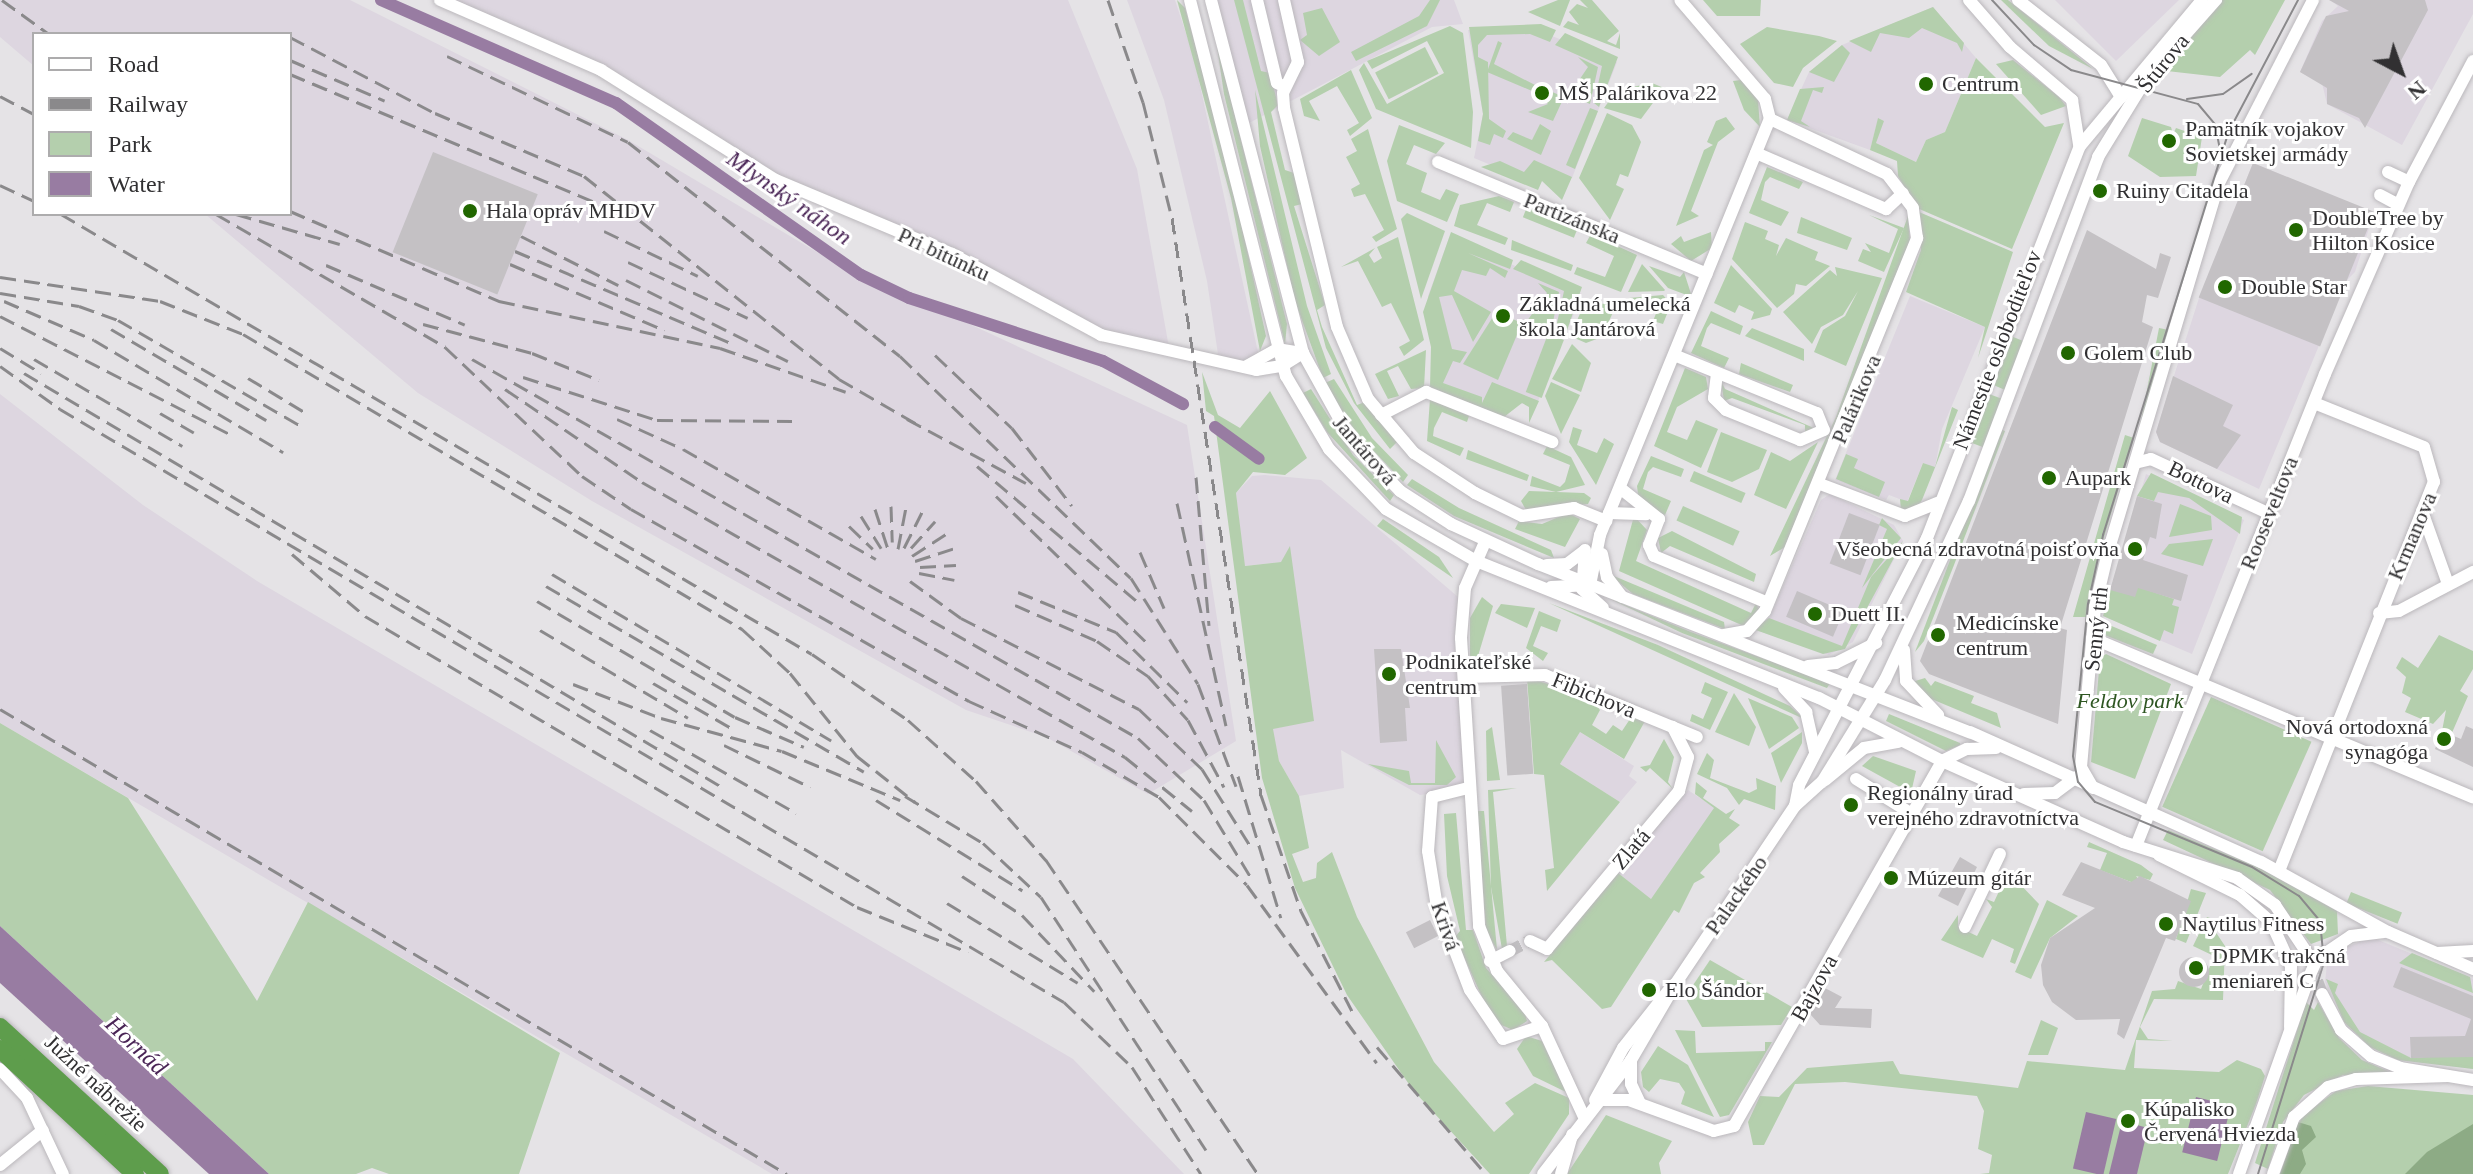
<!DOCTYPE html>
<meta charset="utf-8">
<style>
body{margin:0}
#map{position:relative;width:2473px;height:1174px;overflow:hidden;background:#e5e3e6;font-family:"Times New Roman",serif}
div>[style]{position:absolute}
.built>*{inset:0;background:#ddd6e0}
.green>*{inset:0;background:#b4cfad;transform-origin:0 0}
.forest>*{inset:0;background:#8dab85}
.water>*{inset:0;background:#987ca2;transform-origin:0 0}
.canal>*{height:12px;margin:-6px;padding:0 6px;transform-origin:6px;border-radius:6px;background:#987ca2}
.building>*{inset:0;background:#c4c1c4;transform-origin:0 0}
.round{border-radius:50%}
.minor-tunnel>*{height:12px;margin-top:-6px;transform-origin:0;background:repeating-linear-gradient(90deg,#c1bfc2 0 12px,transparent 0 18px)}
.roads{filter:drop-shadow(0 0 2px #bbb8bc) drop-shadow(0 0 2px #bbb8bc)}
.minor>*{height:12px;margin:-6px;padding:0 6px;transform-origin:6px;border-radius:6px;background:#fff}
.highway>*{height:18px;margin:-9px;padding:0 9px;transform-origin:9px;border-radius:9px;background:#5e9d4c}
.tram>*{height:2px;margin:-1px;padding:0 1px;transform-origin:1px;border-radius:1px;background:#8a898b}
.rail>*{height:3px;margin-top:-1.5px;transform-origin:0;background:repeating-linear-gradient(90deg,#8a898b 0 16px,transparent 0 24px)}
.bridges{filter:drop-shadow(0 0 2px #bbb8bc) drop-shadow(0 0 2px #bbb8bc)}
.minor-bridge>*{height:12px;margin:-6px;padding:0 6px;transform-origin:6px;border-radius:6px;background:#fff}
.dots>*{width:22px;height:22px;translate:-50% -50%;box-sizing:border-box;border:4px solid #fff;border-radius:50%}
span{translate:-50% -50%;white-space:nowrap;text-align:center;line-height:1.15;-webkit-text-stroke:6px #fff;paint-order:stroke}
.street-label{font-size:22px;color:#313032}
.poi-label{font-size:22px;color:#313032}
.left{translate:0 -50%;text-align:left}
.right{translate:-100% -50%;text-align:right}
.park-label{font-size:22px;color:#2e5622;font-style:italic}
.water-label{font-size:24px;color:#4a2556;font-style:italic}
.legend{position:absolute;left:32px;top:32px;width:260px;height:184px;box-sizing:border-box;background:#fff;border:2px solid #adacad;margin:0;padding:10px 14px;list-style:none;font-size:24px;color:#313032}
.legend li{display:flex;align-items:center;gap:16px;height:40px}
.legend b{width:40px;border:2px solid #adacad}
.north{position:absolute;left:2361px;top:32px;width:80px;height:80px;-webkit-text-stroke:6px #fff;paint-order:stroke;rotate:139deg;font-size:22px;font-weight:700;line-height:32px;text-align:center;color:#313032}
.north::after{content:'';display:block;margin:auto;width:28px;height:36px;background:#313032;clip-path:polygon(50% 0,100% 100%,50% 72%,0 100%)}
</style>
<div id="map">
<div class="built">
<i style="clip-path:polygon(0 0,350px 0,628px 140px,827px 258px,1187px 425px,1236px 741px,1148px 794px,1046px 737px,966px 710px,592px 501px,418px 393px,205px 214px,290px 214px,290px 34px,34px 34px,34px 66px,0 37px)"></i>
<i style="clip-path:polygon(444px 0,1068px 0,1137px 169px,1170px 353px,1122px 343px,952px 254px,776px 180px,648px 97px)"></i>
<i style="clip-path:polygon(1127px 0,1175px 0,1194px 58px,1259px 357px,1245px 367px,1219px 361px,1207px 281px,1164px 100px)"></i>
<i style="clip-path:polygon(1211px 0,1454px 0,1463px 24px,1432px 27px,1247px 124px)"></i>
<i style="clip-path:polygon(2055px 0,2179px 0,2116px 61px)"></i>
<i style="clip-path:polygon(2330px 0,2473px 0,2473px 14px,2402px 145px,2327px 104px,2322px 83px,2300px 72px,2322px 21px,2338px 6px)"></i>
<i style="clip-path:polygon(1933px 7px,1976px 58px,1945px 132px,1926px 140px,1916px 162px,1876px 143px,1878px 119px,1870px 150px,1787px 120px,1809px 72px,1842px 45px)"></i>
<i style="clip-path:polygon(1532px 28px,1617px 62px,1572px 178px,1532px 182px,1474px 158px,1483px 114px,1468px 30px)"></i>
<i style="clip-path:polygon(2253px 163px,2374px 213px,2355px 272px,2346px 281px,2259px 489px,2160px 442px,2156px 432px,2199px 298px)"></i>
<i style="clip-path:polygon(1449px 238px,1582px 294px,1536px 406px,1527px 402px,1500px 411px,1434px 384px,1428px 296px)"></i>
<i style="clip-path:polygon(1910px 296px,1985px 327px,1942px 429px,1935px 468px,1923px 463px,1907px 502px,1889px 495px,1886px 500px,1835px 480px)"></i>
<i style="clip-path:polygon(0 394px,143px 505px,257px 581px,1073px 1059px,1184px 1174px,772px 1174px,0 723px)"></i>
<i style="clip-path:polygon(2146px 474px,2244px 520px,2192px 654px,2103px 616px)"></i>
<i style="clip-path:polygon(1265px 475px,1321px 480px,1464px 602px,1468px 788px,1420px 795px,1341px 750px,1344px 788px,1299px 796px,1279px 761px,1272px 729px,1310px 721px,1281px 562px,1244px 566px,1236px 493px,1252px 476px)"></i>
<i style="clip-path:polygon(1830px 494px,1894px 525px,1903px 541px,1853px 642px,1829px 655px,1753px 629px,1769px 618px,1821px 500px)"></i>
<i style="clip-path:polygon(1580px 732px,1634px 766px,1629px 776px,1637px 782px,1620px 802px,1560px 764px)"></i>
<i style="clip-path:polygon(1688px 790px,1715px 808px,1651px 900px,1618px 873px)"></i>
<i style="clip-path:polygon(2371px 937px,2473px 979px,2473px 1069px,2398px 1060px,2349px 1030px,2325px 982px,2328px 955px)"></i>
</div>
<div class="green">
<i style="clip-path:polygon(1177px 0,1185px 8px,1227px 159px,1266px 336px,1260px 351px,1231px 198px)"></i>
<i style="clip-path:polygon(1234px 0,1243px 0,1261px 71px,1270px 73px,1278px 105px,1271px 112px,1285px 170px,1294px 173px,1302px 204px,1294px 206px,1325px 305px,1317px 310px,1322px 327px,1357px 405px,1365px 402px,1397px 442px,1390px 449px,1354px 403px,1326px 348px)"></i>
<i style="clip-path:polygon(1430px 0,1440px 0,1427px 26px,1356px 61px,1351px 52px,1419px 16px)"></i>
<i style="clip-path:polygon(1558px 0,1570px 0,1560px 26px,1528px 12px)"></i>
<i style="clip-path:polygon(1580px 0,1592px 0,1619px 31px,1607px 41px,1616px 45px,1620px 33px,1620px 49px,1563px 27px,1568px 21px,1579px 25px,1569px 12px,1577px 4px,1588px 8px)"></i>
<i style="clip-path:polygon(1703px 0,1761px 0,1760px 16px,1717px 16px)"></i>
<i style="clip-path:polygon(2001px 0,2008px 0,2093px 69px,2049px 46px)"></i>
<i style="clip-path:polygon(2221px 0,2285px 0,2255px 55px,2250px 50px,2220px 77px,2158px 70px)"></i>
<i style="clip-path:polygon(1933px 7px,1964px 43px,1962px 52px,1957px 43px,1922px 28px,1909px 38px,1880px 33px,1871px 52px,1849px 41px)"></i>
<i style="clip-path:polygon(1322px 8px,1340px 42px,1319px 56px,1300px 40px,1307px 35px,1303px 13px)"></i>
<i style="clip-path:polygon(1541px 24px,1556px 30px,1550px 42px,1530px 34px,1487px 35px,1478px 45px,1478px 57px,1488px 62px,1489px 119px,1506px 131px,1503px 138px,1494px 134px,1490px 145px,1478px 141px,1483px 114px,1469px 27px)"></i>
<i style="clip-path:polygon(1450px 26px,1463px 33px,1473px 112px,1471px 148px,1376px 109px,1359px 70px,1364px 63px,1387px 104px,1444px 73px,1427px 41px,1372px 69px,1367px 61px)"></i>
<i style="clip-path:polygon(1767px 27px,1819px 36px,1837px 41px,1803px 68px,1793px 87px,1774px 83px,1740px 44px)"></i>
<i style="clip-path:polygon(1565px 33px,1618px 57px,1599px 107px,1594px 103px,1602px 66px,1555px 45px)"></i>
<i style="clip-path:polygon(1216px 40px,1287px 324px,1285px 344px,1224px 94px)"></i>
<i style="clip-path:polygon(1498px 41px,1502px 43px,1494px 64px,1535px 85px,1532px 91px,1487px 72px)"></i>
<i style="clip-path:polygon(1842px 45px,1850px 53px,1834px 82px,1809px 72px)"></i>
<i style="left:1425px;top:47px;width:30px;height:56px;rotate:63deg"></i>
<i style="clip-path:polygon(1578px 57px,1598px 67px,1590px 104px,1569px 95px,1588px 67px)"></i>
<i style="clip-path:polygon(1976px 58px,2045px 127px,2064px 123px,2012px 249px,1917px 208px,1898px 176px,1897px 161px,1870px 150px,1878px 118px,1884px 121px,1876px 143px,1916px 162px,1926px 140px,1945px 132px)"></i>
<i style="clip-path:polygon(2013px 60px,2059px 97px,2066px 106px,2041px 115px,1996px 64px)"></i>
<i style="clip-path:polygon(1351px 70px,1372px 118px,1350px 136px,1347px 130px,1359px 123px,1337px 86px,1309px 101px,1320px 121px,1304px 116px,1300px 99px)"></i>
<i style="clip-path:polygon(1741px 80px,1758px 100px,1760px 127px,1744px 110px,1733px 81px)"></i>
<i style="clip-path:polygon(1652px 83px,1664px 88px,1641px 119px,1604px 108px,1617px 90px)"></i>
<i style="clip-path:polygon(1538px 86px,1564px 97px,1553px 121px,1528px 112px,1548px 104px,1536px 93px)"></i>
<i style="clip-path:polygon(1824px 87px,1822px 93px,1813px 90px,1801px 121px,1810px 127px,1787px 120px,1800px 89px)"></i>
<i style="clip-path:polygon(1255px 90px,1307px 306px,1331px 374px,1323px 378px,1295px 301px,1260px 146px)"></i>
<i style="clip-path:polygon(1590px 108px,1598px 111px,1575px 169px,1566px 165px)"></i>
<i style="clip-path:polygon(1607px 113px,1632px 125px,1641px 142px,1628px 177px,1620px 174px,1616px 185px,1624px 189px,1610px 220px,1579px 178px)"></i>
<i style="clip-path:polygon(1726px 117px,1735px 129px,1718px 142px,1691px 211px,1699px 216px,1676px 226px,1704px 150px,1713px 145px,1707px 142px,1716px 121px)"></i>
<i style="clip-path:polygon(2142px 118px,2171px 127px,2173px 134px,2176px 128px,2202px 137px,2196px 176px,2160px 177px,2128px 156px)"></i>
<i style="clip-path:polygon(1540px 124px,1551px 131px,1541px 155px,1507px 139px,1513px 132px,1532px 140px)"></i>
<i style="clip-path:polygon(1399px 125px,1445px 143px,1436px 154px,1414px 145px,1406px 164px,1427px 173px,1421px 192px,1440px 200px,1446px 189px,1459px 194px,1447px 222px,1397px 201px,1387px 161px)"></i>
<i style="clip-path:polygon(1368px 129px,1397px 229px,1376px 242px,1372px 237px,1384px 230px,1365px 194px,1354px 197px,1351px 189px,1360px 184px,1346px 157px,1357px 151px,1351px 139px)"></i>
<i style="clip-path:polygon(1534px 160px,1572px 177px,1562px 200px,1542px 181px,1538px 190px,1481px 167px,1500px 161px,1524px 172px)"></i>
<i style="clip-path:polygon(1767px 167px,1803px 182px,1799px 189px,1770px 177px,1765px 182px,1761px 200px,1789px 212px,1781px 226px,1749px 213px)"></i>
<i style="clip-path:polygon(1499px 196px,1514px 202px,1510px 212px,1487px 203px,1477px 225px,1508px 238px,1505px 245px,1454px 226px,1460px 205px)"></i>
<i style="left:1527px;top:207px;width:55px;height:11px;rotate:22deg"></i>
<i style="clip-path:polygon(1919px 212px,2013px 252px,1978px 358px,1985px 327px,1906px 292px,1921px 250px)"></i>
<i style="clip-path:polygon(1407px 213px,1445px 231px,1421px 299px,1401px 219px)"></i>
<i style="clip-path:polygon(1869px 215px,1904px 228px,1884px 272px,1858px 261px,1863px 249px,1871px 252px,1865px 243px,1889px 253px,1898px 229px)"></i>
<i style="clip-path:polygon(1908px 216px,1910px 241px,1785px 547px,1770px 556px,1836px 417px)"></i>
<i style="clip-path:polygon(1801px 217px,1852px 238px,1847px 250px,1797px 233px)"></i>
<i style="clip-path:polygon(1745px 222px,1768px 231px,1765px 239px,1779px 245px,1776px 256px,1786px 238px,1818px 252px,1815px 260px,1830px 266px,1806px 286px,1796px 284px,1794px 294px,1777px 308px,1732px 259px)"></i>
<i style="clip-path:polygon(1451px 232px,1513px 260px,1510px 269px,1468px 253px,1508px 271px,1505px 278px,1490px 268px,1486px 276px,1462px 270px,1454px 291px,1491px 312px,1473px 342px,1452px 295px,1439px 297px,1452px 349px,1467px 352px,1460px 363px,1453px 361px,1443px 383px,1482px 397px,1482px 403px,1492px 382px,1539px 401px,1529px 423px,1529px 407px,1522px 403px,1504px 417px,1430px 387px,1431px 347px,1423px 312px)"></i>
<i style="clip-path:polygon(1711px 232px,1712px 248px,1691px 261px,1671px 244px,1681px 236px,1684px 242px)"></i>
<i style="clip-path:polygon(1591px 234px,1637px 255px,1621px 292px,1574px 274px,1577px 267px,1605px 277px,1614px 256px,1586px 243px)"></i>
<i style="clip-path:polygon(1398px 237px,1424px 340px,1404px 356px,1399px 347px,1410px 341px,1391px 303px,1382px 307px,1358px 261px,1341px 267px,1375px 248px,1369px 255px,1374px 263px,1382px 258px,1377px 247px)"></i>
<i style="clip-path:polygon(1512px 240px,1573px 265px,1571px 271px,1511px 250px)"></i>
<i style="clip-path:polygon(1521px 260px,1582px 287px,1565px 336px,1555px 332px,1564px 291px,1513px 269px)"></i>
<i style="clip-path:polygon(1642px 264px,1665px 290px,1664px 291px,1628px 292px)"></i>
<i style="clip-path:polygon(1731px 265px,1772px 309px,1770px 315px,1751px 320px,1754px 312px,1739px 305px,1735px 313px,1714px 303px)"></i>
<i style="clip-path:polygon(1649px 266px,1680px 277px,1684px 272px,1692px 297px,1668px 288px)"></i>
<i style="clip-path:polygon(1835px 267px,1882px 278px,1846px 366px,1814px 352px,1823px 330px,1845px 316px,1858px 291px,1843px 315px,1821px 327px,1812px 344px,1783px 312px,1830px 270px,1837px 276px)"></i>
<i style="clip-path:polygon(1538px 283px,1559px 292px,1551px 332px,1527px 321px,1547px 293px)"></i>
<i style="clip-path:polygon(1663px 295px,1671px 304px,1663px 324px,1653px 321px,1657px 311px,1636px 302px,1632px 312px,1623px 306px,1629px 298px)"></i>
<i style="clip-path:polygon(1618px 301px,1602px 337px,1586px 343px,1570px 336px,1583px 307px)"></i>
<i style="clip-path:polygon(1711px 311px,1743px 326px,1740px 335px,1711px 323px,1707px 328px,1701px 346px,1729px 358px,1724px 368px,1691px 353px)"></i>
<i style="clip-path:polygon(1496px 312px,1522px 323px,1498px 380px,1463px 364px)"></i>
<i style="clip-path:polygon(1752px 328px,1804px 349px,1804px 361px,1745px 336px)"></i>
<i style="left:2159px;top:328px;width:10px;height:103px;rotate:11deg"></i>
<i style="left:1548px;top:334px;width:17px;height:62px;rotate:21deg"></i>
<i style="left:2011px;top:336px;width:15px;height:52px;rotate:23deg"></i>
<i style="clip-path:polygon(1572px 344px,1591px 363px,1581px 392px,1552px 379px)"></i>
<i style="clip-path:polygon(1426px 350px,1424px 388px,1411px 389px,1398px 366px,1387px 371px,1399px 396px,1388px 399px,1375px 374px)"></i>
<i style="clip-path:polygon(1741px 363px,1793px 385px,1790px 392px,1739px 374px)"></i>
<i style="clip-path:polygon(1685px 368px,1706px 377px,1708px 389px,1677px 407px,1667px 432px,1687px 440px,1696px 420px,1718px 429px,1701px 468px,1654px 446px)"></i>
<i style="clip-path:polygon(1202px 372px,1218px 415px,1240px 428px,1270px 391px,1307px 458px,1285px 475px,1253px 472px,1236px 493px,1245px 566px,1281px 562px,1290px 546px,1314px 721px,1273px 729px,1279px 761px,1299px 796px,1309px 848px,1292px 854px,1303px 882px,1316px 878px,1317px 863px,1332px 852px,1357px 917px,1434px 1062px,1494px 1132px,1514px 1114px,1505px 1103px,1535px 1083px,1569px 1098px,1569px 1114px,1529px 1174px,1490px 1174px,1413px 1090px,1347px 995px,1295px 888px,1262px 778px,1214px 416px,1206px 411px)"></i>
<i style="clip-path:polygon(1334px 379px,1372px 438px,1408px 475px,1403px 482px,1354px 430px,1325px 383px)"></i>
<i style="clip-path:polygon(1721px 381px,1725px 389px,1816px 429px,1805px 434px,1805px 425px,1732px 398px,1724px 401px)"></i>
<i style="clip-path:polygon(1551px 382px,1580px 395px,1561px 434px,1545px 396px)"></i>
<i style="clip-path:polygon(1311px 389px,1353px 455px,1394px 495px,1390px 501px,1327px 432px,1303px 393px)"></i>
<i style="left:1989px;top:394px;width:15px;height:52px;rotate:20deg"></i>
<i style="clip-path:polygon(1430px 399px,1469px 416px,1467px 422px,1442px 412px,1434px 428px,1433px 436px,1464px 448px,1460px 456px,1427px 441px)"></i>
<i style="clip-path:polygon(1952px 407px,1958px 410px,1922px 500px,1914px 512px,1901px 510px,1900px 499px,1908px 501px,1923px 463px,1935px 467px)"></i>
<i style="clip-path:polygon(1573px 427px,1582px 430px,1577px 445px,1597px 453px,1604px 438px,1614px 444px,1596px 485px,1569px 442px)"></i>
<i style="clip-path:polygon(2000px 429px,2005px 431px,1954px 565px,1924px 641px,1915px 652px)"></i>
<i style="clip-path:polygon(1721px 432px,1767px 450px,1759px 469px,1732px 482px,1707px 472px)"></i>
<i style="clip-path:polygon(2125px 435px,2134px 438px,2096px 564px,2088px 617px,2073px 617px)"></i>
<i style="clip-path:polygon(1818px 442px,1786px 509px,1754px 495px,1771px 452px,1790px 461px)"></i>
<i style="clip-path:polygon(1547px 446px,1571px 457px,1585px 485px,1556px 492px,1530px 486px,1532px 476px,1560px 487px,1565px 482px,1570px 465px,1543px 454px)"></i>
<i style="clip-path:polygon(1468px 450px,1529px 475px,1527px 481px,1466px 459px)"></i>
<i style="clip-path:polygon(1846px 454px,1858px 459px,1854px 468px,1885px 482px,1879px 497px,1836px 479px)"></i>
<i style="clip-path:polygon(1651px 456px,1684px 469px,1681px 477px,1653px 467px,1648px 472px,1643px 489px,1671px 501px,1665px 515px,1639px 502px,1637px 486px)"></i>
<i style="left:1694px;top:471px;width:56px;height:11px;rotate:23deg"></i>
<i style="clip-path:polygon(2151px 473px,2242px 517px,2240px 534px,2189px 498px,2158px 492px,2154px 501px,2137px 496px)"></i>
<i style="clip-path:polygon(1412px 479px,1459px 508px,1551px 550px,1554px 558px,1454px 516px,1407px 485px)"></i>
<i style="clip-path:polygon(1529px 491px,1584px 493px,1591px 498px,1588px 504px,1526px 510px,1521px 501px)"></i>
<i style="clip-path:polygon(2180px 504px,2211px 516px,2212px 530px,2169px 537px)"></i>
<i style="left:1683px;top:506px;width:62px;height:16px;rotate:24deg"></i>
<i style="clip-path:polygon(1568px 513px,1580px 519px,1565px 547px,1515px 529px,1519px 521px,1542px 524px)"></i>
<i style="clip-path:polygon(1634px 516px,1647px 530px,1636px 561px,1751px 613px,1756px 603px,1760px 612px,1746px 627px,1619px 571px)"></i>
<i style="clip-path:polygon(1882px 518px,1901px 538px,1862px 588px,1887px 529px,1879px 525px)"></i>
<i style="clip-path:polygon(1383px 519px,1439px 557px,1453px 578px,1377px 526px)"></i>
<i style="clip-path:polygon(1672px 531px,1756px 574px,1754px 582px,1670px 546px,1661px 553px,1658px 538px)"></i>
<i style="clip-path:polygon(2213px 539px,2203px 566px,2161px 554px,2169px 544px)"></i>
<i style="clip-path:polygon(1903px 541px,1845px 649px,1823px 654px,1753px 629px,1769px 618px,1842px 646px,1871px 577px)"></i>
<i style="clip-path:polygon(1609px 574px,1724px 622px,1725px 629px,1633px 594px)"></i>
<i style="clip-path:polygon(2138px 587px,2174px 599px,2172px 605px,2179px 607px,2173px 634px,2164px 630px,2160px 641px,2103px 616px,2110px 590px)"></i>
<i style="clip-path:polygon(1482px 597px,1493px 606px,1478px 656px,1470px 656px,1470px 618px)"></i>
<i style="clip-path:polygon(1608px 598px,1691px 632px,1830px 683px,1827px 688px,1682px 633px)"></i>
<i style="clip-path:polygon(1549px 603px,1658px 645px,1790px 706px,1804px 719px)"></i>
<i style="clip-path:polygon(1501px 604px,1535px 608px,1527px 628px,1495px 613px)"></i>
<i style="clip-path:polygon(1539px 611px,1561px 620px,1557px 632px,1541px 626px,1533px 646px,1548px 653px,1543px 661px,1526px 648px)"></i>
<i style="clip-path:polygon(2102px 622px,2157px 645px,2153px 654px,2102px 634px)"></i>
<i style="clip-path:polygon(2439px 635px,2473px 651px,2473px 669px,2460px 691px,2468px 696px,2451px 735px,2442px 731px,2446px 710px,2433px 724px,2405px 712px,2411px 698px,2402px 693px,2406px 677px,2396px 668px,2402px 657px,2418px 668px)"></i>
<i style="clip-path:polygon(2106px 654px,2171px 684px,2135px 779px,2091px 762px,2100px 658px)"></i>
<i style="clip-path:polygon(1527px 678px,1588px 695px,1600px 710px,1592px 725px,1606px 734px,1613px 725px,1622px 731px,1630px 719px,1610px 707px,1645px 721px,1624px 759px,1580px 732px,1560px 764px,1620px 802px,1547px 891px,1545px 870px,1554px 868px,1544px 775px,1534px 774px)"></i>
<i style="clip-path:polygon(1925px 678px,1931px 686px,1935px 681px,1974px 696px,1971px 703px,1997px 713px,2001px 728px,1929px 698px,1912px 682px)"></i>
<i style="clip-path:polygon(1705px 682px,1728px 692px,1710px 730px,1690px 721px,1692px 714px,1703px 719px,1712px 698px,1701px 693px)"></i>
<i style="clip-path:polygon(1734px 693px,1756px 727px,1749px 746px,1715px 732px)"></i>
<i style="left:2211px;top:697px;width:110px;height:120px;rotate:24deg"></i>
<i style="clip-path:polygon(1748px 698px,1792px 717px,1799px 728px,1769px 749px)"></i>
<i style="clip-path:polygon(1889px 714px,1960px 743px,1960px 745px,1946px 751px,1886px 721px)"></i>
<i style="clip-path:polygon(0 723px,128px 798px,257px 1001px,308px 902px,560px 1053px,519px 1174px,389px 1174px,372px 1168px,356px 1174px,269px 1174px,0 926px)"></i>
<i style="clip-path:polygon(1492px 727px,1500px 780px,1487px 781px,1486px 731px)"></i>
<i style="clip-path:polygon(1802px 732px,1802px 743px,1781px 783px,1771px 753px)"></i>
<i style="clip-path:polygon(1664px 739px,1674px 757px,1668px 782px,1673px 789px,1650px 768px,1646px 772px,1640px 767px,1650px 765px)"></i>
<i style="clip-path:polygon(1436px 740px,1456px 777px,1447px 785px,1409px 785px,1368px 764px,1409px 771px,1411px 783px,1435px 783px)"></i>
<i style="clip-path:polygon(1707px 753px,1714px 760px,1710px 778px,1749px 793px,1757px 789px,1756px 778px,1776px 786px,1775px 810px,1744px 799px,1739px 805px,1727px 788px,1697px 774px)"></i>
<i style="clip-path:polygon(1873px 756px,1916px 771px,1911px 793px,1862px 766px)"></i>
<i style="clip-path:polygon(1696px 782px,1707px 791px,1703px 798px,1726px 814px,1735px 809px,1729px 818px,1740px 825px,1719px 844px,1720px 852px,1700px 873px,1705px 877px,1694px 883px,1679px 913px,1674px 910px,1611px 1007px,1602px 1009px,1552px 960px,1544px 962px,1618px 873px,1651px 899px,1714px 808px,1695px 794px)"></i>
<i style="clip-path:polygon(1517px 788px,1493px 792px,1507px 946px,1502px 949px,1491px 887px,1488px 790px)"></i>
<i style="clip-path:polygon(1477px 811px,1484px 811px,1497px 950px,1486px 931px)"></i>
<i style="clip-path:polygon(1456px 813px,1466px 930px,1473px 930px,1486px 968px,1524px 1010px,1527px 1021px,1513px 1030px,1499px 1024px,1482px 997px,1455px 937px,1460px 931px,1447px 876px,1444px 814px)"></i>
<i style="clip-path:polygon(2168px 830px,2258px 867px,2337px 911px,2338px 934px,2311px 944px,2270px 890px,2163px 840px)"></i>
<i style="clip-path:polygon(2089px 842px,2141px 865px,2153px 874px,2150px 880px,2136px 876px,2144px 887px,2100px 870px,2107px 853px,2087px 847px)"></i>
<i style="clip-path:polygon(1998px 872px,2016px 880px,2039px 904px,2015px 964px,2010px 962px,2014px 949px,1992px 939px,1983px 958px,1941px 940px,1958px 915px,1958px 927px,1977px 936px,1992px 907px,1986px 899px,1994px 902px,2001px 887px,1995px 882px)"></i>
<i style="clip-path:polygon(2191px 889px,2206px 893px,2186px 943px,2176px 939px)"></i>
<i style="left:2351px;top:892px;width:55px;height:12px;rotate:22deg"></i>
<i style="clip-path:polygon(2047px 900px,2078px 916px,2050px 938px,2031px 979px,2015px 972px)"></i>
<i style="clip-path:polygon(2207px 917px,2216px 920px,2213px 928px,2225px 946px,2223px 1000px,2154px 999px,2140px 1027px,2148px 1039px,2173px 1041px,2136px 1040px,2134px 1068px,2219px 1072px,2237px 1060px,2261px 1069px,2265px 1076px,2256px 1104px,2228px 1174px,1980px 1174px,1989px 1173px,1992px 1155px,1978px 1149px,1984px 1111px,1977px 1096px,1845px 1082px,1795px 1084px,1764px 1145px,1753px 1145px,1748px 1122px,1760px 1096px,1779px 1097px,1807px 1068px,1893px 1061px,1900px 1074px,2018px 1088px,2027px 1061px,2125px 1070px,2152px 991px,2175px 989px,2178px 981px,2201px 989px,2214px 956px,2193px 946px)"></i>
<i style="clip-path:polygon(2412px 953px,2470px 977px,2473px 993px,2399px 963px)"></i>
<i style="clip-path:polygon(1710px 960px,1792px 1007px,1781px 1025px,1702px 1027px,1685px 997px)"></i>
<i style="clip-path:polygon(2326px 979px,2338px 984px,2335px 993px,2360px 1032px,2411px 1058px,2473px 1054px,2473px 1069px,2398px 1060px,2370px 1047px,2344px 1022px)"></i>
<i style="clip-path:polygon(2306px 1002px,2314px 1010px,2318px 1002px,2339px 1038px,2362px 1060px,2397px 1075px,2343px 1075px,2304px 1095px,2283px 1122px,2268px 1169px,2255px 1163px)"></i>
<i style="clip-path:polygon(2041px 1020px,2058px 1028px,2048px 1055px,2028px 1055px)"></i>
<i style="clip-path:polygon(1675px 1030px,1695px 1031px,1696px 1053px,1765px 1051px,1765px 1042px,1772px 1042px,1729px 1115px,1720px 1117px)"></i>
<i style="clip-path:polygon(1526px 1036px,1542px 1041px,1568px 1093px,1533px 1076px,1517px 1049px)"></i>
<i style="clip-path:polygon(1658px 1046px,1688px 1065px,1714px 1117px,1681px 1104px,1685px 1092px,1679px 1083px,1660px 1079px,1649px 1092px,1643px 1087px,1641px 1072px)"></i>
<i style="clip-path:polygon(2368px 1086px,2473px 1095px,2473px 1174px,2280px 1174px,2302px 1116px,2336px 1091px)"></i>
<i style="clip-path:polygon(1606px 1115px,1672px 1141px,1659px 1163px,1661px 1174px,1567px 1174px)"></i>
</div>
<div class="forest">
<i style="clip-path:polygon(2298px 1122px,2311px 1126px,2316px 1137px,2302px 1150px,2306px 1164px,2300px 1174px,2280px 1174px)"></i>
<i style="clip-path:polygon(2473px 1124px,2473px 1174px,2405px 1174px,2427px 1152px)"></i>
</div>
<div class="water">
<i style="clip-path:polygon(0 926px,269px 1174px,209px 1174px,0 983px)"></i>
<i style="left:2196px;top:1097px;width:36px;height:57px;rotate:14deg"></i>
<i style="left:2086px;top:1112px;width:31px;height:58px;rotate:13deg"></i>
<i style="clip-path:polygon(2122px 1121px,2148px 1128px,2137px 1174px,2109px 1174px)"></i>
</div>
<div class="canal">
<i style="left:381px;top:0;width:257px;rotate:23.7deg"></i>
<i style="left:616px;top:103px;width:299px;rotate:35.1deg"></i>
<i style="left:861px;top:275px;width:53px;rotate:25.6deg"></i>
<i style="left:909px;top:298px;width:204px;rotate:18deg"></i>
<i style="left:1103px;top:361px;width:91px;rotate:28.3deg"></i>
<i style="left:1215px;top:427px;width:54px;rotate:36deg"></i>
</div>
<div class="building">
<i style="clip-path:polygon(2329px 0,2425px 0,2428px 10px,2365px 128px,2359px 118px,2327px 104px,2327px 88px,2300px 72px,2326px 16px,2349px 11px)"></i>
<i style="left:433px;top:152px;width:113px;height:108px;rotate:22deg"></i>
<i style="left:2253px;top:163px;width:131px;height:145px;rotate:22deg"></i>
<i style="clip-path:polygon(2087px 230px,2156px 269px,2160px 253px,2171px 257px,2158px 298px,2147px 295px,2142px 322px,2153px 327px,2060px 628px,2067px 630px,2058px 724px,1929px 674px,1920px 661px)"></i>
<i style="clip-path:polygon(2173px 376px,2233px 405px,2223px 426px,2241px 435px,2217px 469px,2160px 442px,2156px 432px)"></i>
<i style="clip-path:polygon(2137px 496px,2162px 504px,2156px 539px,2150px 537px,2143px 560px,2188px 575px,2181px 601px,2138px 588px,2135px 597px,2110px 590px)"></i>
<i style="left:1849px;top:513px;width:33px;height:54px;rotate:21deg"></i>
<i style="left:1797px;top:591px;width:51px;height:28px;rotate:23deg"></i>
<i style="clip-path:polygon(1374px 649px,1401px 649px,1410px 708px,1405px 708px,1407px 741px,1380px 743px)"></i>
<i style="left:1527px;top:684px;width:90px;height:26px;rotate:86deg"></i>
<i style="clip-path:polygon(2466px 726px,2473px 729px,2473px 767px,2435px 749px,2442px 731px,2461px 739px)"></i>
<i style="clip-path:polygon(1960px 857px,1977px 867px,1958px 906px,1938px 896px)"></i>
<i style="clip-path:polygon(2081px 862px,2131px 882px,2140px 876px,2191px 901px,2175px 941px,2166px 938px,2124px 1039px,2117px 1034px,2120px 1019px,2076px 1020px,2052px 1002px,2043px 985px,2041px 965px,2050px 938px,2095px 908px,2062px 895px)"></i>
<i style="left:1430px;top:920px;width:18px;height:27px;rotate:63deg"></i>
<i class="round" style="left:2179px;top:957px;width:30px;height:30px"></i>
<i style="clip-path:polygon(2401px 967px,2473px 996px,2473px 1057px,2411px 1058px,2410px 1037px,2465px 1036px,2471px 1019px,2393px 987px)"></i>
<i style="clip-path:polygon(1825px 988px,1842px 997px,1835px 1008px,1872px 1009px,1871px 1028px,1820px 1025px,1810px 1014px)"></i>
</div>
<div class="minor-tunnel">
<i style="left:1510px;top:951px;width:22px;rotate:-27deg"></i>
<i style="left:2311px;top:964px;width:32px;rotate:70deg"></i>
</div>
<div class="roads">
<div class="minor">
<i style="left:440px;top:0;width:176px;rotate:23.5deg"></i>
<i style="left:601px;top:70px;width:207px;rotate:32.2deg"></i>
<i style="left:776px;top:180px;width:191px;rotate:22.8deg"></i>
<i style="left:952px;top:254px;width:170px;rotate:28.5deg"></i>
<i style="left:1101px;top:335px;width:159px;rotate:12.7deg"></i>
<i style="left:1256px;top:370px;width:26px;rotate:-9deg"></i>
<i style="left:1282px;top:366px;width:25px;rotate:-32deg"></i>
<i style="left:1190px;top:0;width:388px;rotate:75.7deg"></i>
<i style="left:1286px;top:376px;width:85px;rotate:59.5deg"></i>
<i style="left:1329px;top:449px;width:83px;rotate:46.5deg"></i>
<i style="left:1386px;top:509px;width:104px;rotate:30deg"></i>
<i style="left:1476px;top:561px;width:369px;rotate:21.8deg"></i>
<i style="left:1819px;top:698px;width:138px;rotate:27.1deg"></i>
<i style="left:1942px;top:761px;width:198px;rotate:24.1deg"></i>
<i style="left:2123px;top:842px;width:120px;rotate:17.5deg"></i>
<i style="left:2237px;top:878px;width:47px;rotate:35.4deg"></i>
<i style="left:2275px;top:905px;width:58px;rotate:56.3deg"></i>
<i style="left:1211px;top:0;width:365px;rotate:75.4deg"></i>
<i style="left:1303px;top:353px;width:99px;rotate:61.1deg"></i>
<i style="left:1351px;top:440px;width:71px;rotate:46.1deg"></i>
<i style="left:1400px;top:491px;width:61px;rotate:32.9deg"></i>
<i style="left:1451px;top:524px;width:96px;rotate:24.7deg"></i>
<i style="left:1538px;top:564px;width:464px;rotate:21.3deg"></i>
<i style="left:1970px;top:732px;width:319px;rotate:24.1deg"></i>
<i style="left:2261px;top:862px;width:145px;rotate:28.9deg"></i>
<i style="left:2388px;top:932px;width:93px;rotate:23.5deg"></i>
<i style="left:1257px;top:0;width:85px;rotate:76.5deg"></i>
<i style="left:1277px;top:83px;width:9px;rotate:27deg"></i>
<i style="left:1284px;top:0;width:64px;rotate:77.3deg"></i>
<i style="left:1298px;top:62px;width:34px;rotate:116deg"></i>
<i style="left:1283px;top:93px;width:15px;rotate:86deg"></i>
<i style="left:1284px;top:108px;width:225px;rotate:76.4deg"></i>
<i style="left:1337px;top:327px;width:78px;rotate:66.7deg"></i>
<i style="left:1368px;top:399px;width:71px;rotate:49.6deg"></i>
<i style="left:1414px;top:453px;width:73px;rotate:33.3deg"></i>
<i style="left:1475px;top:493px;width:52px;rotate:26.1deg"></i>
<i style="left:1522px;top:516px;width:53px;rotate:-8.7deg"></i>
<i style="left:1574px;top:508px;width:35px;rotate:22deg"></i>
<i style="left:1969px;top:0;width:62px;rotate:48.9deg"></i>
<i style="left:2010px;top:47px;width:82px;rotate:40.5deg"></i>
<i style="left:2072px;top:100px;width:45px;rotate:81deg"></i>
<i style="left:2018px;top:0;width:105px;rotate:38.1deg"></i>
<i style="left:2101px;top:65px;width:38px;rotate:58deg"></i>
<i style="left:1756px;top:153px;width:142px;rotate:23.3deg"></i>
<i style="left:1886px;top:209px;width:23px;rotate:-43deg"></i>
<i style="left:1438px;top:162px;width:291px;rotate:22.6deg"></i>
<i style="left:2388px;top:172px;width:23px;rotate:25deg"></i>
<i style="left:2380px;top:195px;width:21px;rotate:28deg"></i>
<i style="left:1674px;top:355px;width:154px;rotate:22.1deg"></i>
<i style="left:1817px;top:413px;width:18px;rotate:68deg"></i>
<i style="left:1824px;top:430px;width:26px;rotate:157deg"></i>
<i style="left:1800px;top:440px;width:80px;rotate:-157.9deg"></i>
<i style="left:1726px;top:410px;width:17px;rotate:-135deg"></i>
<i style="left:1714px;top:398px;width:25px;rotate:-83deg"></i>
<i style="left:1245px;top:367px;width:37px;rotate:-29deg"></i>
<i style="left:1277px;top:349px;width:26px;rotate:9deg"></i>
<i style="left:1381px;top:415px;width:51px;rotate:-27.1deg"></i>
<i style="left:1426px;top:392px;width:136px;rotate:21.6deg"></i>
<i style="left:2135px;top:463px;width:16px;rotate:-14deg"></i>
<i style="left:2151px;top:459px;width:129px;rotate:24.8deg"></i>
<i style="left:1820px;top:484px;width:91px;rotate:20.6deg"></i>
<i style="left:1905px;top:516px;width:35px;rotate:-22deg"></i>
<i style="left:1620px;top:488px;width:50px;rotate:38.5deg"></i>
<i style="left:1659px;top:519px;width:28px;rotate:111deg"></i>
<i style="left:1649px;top:545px;width:12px;rotate:66deg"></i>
<i style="left:1654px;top:556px;width:123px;rotate:22.4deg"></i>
<i style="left:2422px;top:511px;width:77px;rotate:70.4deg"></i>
<i style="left:1609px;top:513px;width:37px;rotate:2deg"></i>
<i style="left:1485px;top:542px;width:50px;rotate:113.5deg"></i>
<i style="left:1465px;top:588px;width:50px;rotate:94.6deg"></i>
<i style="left:1461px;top:638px;width:289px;rotate:86.4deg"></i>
<i style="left:1479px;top:926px;width:48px;rotate:68.2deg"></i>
<i style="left:1497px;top:971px;width:71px;rotate:50.7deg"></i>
<i style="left:1542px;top:1026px;width:100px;rotate:65.2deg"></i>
<i style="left:1585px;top:550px;width:39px;rotate:94deg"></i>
<i style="left:1582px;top:589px;width:28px;rotate:42deg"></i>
<i style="left:1602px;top:554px;width:24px;rotate:78deg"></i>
<i style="left:1607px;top:577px;width:25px;rotate:53deg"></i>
<i style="left:1547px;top:565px;width:20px;rotate:-3deg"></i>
<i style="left:1567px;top:564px;width:21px;rotate:-37deg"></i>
<i style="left:1551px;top:587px;width:39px;rotate:-3deg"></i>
<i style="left:1590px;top:585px;width:51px;rotate:-78.7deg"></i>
<i style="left:1600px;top:535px;width:449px;rotate:-67.8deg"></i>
<i style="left:1770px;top:119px;width:21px;rotate:-104deg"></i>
<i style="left:1765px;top:99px;width:130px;rotate:-130.6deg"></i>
<i style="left:2379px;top:613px;width:20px;rotate:-6deg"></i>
<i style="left:2399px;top:611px;width:84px;rotate:-27.8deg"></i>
<i style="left:1724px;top:635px;width:23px;rotate:-10deg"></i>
<i style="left:1747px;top:631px;width:27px;rotate:-48deg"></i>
<i style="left:1765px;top:611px;width:403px;rotate:-67.8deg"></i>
<i style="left:1917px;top:238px;width:30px;rotate:-98deg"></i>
<i style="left:1913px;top:208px;width:43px;rotate:-127.4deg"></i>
<i style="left:1887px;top:174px;width:129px;rotate:-154.8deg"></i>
<i style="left:2092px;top:638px;width:413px;rotate:22.7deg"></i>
<i style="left:1904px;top:650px;width:31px;rotate:86deg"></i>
<i style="left:1906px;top:681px;width:47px;rotate:46.7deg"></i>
<i style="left:1808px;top:666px;width:28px;rotate:-6deg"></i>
<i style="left:1836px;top:663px;width:45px;rotate:-26.6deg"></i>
<i style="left:1465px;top:677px;width:80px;rotate:-1.4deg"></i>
<i style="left:1545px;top:675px;width:164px;rotate:22.2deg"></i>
<i style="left:1784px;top:688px;width:33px;rotate:47deg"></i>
<i style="left:1806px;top:712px;width:41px;rotate:77.3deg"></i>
<i style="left:1856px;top:779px;width:66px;rotate:32deg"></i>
<i style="left:1825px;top:780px;width:50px;rotate:-39.4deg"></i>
<i style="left:1864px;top:748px;width:35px;rotate:-10deg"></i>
<i style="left:1468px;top:788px;width:37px;rotate:166deg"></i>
<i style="left:1432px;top:797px;width:54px;rotate:94.2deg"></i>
<i style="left:1428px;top:851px;width:51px;rotate:80.9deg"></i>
<i style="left:1436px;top:901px;width:95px;rotate:69.1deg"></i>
<i style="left:1470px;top:990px;width:59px;rotate:56deg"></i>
<i style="left:1503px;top:1039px;width:41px;rotate:-18.4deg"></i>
<i style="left:2093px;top:788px;width:24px;rotate:-120deg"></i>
<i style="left:2081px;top:767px;width:161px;rotate:-85deg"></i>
<i style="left:2095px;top:607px;width:57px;rotate:-76.7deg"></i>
<i style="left:2108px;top:552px;width:383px;rotate:-73.3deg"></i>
<i style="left:2218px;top:185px;width:208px;rotate:-62.8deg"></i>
<i style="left:2024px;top:794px;width:31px;rotate:-2deg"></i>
<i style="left:2055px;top:793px;width:26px;rotate:-37deg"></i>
<i style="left:1795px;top:806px;width:21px;rotate:-79deg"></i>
<i style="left:1799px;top:785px;width:278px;rotate:-62.6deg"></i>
<i style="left:1927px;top:538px;width:421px;rotate:-68.7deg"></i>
<i style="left:2080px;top:146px;width:190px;rotate:-50.1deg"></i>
<i style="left:2136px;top:846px;width:508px;rotate:-68.18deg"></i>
<i style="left:2325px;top:374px;width:210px;rotate:-66.4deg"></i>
<i style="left:2409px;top:182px;width:137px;rotate:-62.1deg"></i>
<i style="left:2159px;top:855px;width:90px;rotate:26.3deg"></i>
<i style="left:2240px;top:895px;width:41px;rotate:41.1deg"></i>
<i style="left:2271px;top:922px;width:48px;rotate:65.6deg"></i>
<i style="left:2291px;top:966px;width:61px;rotate:90.9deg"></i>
<i style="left:2279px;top:871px;width:419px;rotate:-68.3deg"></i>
<i style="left:2434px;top:482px;width:36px;rotate:-106deg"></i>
<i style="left:2424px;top:447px;width:118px;rotate:-158.2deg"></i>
<i style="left:1965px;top:927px;width:81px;rotate:-64.4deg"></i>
<i style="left:1530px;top:941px;width:19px;rotate:25deg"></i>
<i style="left:1547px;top:949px;width:206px;rotate:-50.1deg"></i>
<i style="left:1679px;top:791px;width:35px;rotate:-75deg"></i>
<i style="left:1688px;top:757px;width:34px;rotate:-117deg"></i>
<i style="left:2437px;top:953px;width:36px;rotate:-3deg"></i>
<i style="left:2317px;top:959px;width:41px;rotate:-34.1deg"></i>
<i style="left:2351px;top:936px;width:33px;rotate:-7deg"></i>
<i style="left:1490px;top:961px;width:22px;rotate:-27deg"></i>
<i style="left:2322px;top:994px;width:41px;rotate:62.2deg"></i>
<i style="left:2341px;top:1030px;width:40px;rotate:41deg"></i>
<i style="left:2371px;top:1056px;width:31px;rotate:22deg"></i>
<i style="left:2400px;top:1068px;width:74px;rotate:9.3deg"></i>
<i style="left:1631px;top:1060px;width:24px;rotate:90deg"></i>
<i style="left:1631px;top:1084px;width:21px;rotate:65deg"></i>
<i style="left:0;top:1069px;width:40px;rotate:47deg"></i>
<i style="left:27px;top:1098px;width:84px;rotate:64.7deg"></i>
<i style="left:1595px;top:1100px;width:59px;rotate:-61.7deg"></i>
<i style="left:1623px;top:1048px;width:80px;rotate:-51.6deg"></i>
<i style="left:1598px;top:1100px;width:31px"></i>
<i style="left:1629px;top:1100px;width:90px;rotate:20deg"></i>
<i style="left:1714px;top:1131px;width:21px;rotate:-14deg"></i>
<i style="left:1734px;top:1126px;width:420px;rotate:-60.3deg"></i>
<i style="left:1942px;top:761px;width:28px;rotate:-26deg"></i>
<i style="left:1967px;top:749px;width:29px;rotate:-2deg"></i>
<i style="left:0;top:1165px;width:55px;rotate:-39.1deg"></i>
<i style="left:1543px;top:1174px;width:144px;rotate:-52.3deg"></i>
<i style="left:1631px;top:1060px;width:89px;rotate:-59.7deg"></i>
<i style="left:1676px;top:983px;width:213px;rotate:-56.1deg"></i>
<i style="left:1795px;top:806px;width:36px;rotate:-42deg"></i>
<i style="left:1822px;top:782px;width:120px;rotate:-58.3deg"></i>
<i style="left:1885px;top:680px;width:198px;rotate:-64.9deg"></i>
<i style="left:1969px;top:501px;width:367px;rotate:-69.4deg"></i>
<i style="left:2098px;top:157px;width:92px;rotate:-58.4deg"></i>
<i style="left:2146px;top:79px;width:106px;rotate:-48.5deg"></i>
<i style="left:1561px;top:1174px;width:41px;rotate:-74.2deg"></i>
<i style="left:2239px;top:1174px;width:209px;rotate:-70.4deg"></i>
<i style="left:2273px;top:1174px;width:61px;rotate:-69.8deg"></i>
<i style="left:2294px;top:1117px;width:45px;rotate:-41.4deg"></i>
<i style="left:2328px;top:1087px;width:29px;rotate:-16deg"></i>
<i style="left:2356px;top:1079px;width:92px;rotate:-1.9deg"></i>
</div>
<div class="highway">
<i style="left:0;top:1027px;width:217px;rotate:42.6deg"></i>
<i style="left:0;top:1049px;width:184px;rotate:42.8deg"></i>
</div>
</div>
<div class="tram">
<i style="left:1992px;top:0;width:62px;rotate:47deg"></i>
<i style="left:2034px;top:45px;width:45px;rotate:34deg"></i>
<i style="left:2071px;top:70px;width:131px;rotate:15deg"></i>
<i style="left:2198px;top:104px;width:26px;rotate:50deg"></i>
<i style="left:2215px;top:124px;width:25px;rotate:79deg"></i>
<i style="left:2187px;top:99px;width:36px;rotate:-8deg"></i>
<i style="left:2223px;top:94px;width:35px;rotate:-35deg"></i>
<i style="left:2258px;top:1174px;width:222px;rotate:-72.7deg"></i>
<i style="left:2324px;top:962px;width:41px;rotate:-95.6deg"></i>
<i style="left:2320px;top:921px;width:33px;rotate:-130deg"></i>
<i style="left:2299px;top:896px;width:55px;rotate:-148.3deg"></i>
<i style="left:2252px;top:867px;width:170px;rotate:-157.5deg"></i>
<i style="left:2095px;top:802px;width:26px;rotate:-130deg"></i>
<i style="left:2078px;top:782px;width:26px;rotate:-101deg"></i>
<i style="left:2073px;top:756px;width:153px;rotate:-84.4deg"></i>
<i style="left:2088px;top:604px;width:71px;rotate:-77.7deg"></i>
<i style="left:2103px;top:535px;width:423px;rotate:-72.7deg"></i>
<i style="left:2229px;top:131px;width:148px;rotate:-62.2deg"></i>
</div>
<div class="rail">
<i style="left:2px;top:0;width:58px;rotate:35.9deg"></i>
<i style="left:1108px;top:0;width:108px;rotate:71.1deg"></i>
<i style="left:1143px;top:102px;width:120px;rotate:76deg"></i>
<i style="left:1172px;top:218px;width:584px;rotate:81.23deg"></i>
<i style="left:1261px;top:795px;width:123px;rotate:71deg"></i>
<i style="left:1301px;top:911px;width:112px;rotate:63deg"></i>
<i style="left:290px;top:37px;width:164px;rotate:27.7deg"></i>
<i style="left:435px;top:113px;width:162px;rotate:22.9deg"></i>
<i style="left:584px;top:176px;width:326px;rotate:38.5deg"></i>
<i style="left:839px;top:379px;width:90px;rotate:30deg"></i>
<i style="left:447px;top:56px;width:200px;rotate:25.4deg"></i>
<i style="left:628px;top:142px;width:346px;rotate:38.2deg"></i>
<i style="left:900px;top:356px;width:320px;rotate:43.9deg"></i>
<i style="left:1131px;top:578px;width:125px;rotate:57.7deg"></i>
<i style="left:1198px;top:684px;width:109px;rotate:69.6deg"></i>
<i style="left:290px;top:60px;width:103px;rotate:23.3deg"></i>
<i style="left:290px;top:74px;width:356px;rotate:22.8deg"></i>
<i style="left:0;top:96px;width:38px;rotate:28deg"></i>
<i style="left:0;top:185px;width:38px;rotate:25deg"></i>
<i style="left:290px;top:211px;width:228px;rotate:23.3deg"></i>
<i style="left:499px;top:301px;width:226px;rotate:12deg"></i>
<i style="left:720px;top:348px;width:133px;rotate:19.2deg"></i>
<i style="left:61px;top:214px;width:870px;rotate:30.37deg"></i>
<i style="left:812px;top:654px;width:116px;rotate:34.5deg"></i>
<i style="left:908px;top:720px;width:91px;rotate:41.9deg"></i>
<i style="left:976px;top:781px;width:106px;rotate:48.5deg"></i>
<i style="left:1046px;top:860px;width:379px;rotate:56deg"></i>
<i style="left:216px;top:214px;width:265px;rotate:30.1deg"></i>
<i style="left:445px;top:347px;width:188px;rotate:43.3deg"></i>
<i style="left:582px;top:476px;width:59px;rotate:34deg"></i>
<i style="left:631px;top:509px;width:389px;rotate:29.6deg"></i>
<i style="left:969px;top:701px;width:124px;rotate:24.3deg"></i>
<i style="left:1082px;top:752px;width:89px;rotate:30.3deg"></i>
<i style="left:1159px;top:797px;width:124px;rotate:45deg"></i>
<i style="left:1247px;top:885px;width:220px;rotate:53.9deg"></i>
<i style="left:236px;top:214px;width:108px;rotate:16.1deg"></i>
<i style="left:604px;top:231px;width:104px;rotate:25.6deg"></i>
<i style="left:521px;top:236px;width:109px;rotate:26.8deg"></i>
<i style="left:515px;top:251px;width:235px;rotate:23.1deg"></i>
<i style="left:628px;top:262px;width:132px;rotate:25deg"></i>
<i style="left:510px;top:264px;width:168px;rotate:23.2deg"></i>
<i style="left:326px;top:265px;width:151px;rotate:23.3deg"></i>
<i style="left:0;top:277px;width:162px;rotate:8.5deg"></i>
<i style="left:160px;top:301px;width:89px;rotate:21.7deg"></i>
<i style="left:243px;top:334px;width:580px;rotate:30.59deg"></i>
<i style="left:742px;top:629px;width:65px;rotate:42.5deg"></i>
<i style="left:790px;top:673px;width:107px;rotate:51.1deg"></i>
<i style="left:857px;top:756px;width:74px;rotate:38.4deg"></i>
<i style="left:626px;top:280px;width:181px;rotate:26.6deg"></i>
<i style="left:0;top:293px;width:80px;rotate:9.3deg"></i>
<i style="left:79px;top:306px;width:41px;rotate:19.7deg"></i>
<i style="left:118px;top:320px;width:209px;rotate:30.1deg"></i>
<i style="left:4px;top:301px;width:98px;rotate:23.4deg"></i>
<i style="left:94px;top:340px;width:220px;rotate:30.7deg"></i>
<i style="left:0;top:316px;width:262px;rotate:27.2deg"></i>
<i style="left:423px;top:324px;width:113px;rotate:14.9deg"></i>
<i style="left:532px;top:353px;width:72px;rotate:21.9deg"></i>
<i style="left:111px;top:329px;width:180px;rotate:30.4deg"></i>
<i style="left:0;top:348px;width:48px;rotate:31.4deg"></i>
<i style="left:935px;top:355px;width:106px;rotate:43.5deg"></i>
<i style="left:1012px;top:428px;width:98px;rotate:52.4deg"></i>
<i style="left:34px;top:359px;width:172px;rotate:30.4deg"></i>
<i style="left:472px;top:359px;width:766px;rotate:29.64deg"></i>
<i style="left:1138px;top:738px;width:91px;rotate:43.2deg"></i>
<i style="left:1204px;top:800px;width:95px;rotate:58.8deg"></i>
<i style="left:0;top:366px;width:74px;rotate:35.6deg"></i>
<i style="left:60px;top:409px;width:1166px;rotate:30.57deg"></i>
<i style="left:1064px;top:1002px;width:94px;rotate:43.7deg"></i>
<i style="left:1132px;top:1067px;width:127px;rotate:57.2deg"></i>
<i style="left:24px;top:373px;width:812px;rotate:30.67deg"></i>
<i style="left:523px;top:377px;width:141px;rotate:17.8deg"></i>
<i style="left:657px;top:420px;width:135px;rotate:0.4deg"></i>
<i style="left:248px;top:378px;width:68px;rotate:31.1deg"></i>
<i style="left:505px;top:389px;width:166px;rotate:34.2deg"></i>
<i style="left:642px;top:482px;width:556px;rotate:29.66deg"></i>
<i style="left:1125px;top:757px;width:86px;rotate:38.9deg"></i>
<i style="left:160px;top:413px;width:39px;rotate:30deg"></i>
<i style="left:617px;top:419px;width:72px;rotate:24.4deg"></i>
<i style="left:683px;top:449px;width:222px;rotate:29.7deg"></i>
<i style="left:907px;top:419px;width:135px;rotate:28.3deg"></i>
<i style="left:977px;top:466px;width:212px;rotate:40.2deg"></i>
<i style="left:1196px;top:477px;width:149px;rotate:85deg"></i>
<i style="left:996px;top:496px;width:212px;rotate:44.2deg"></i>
<i style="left:1177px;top:503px;width:228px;rotate:77.6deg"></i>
<i style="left:891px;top:506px;width:36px;rotate:88deg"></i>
<i style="left:875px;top:509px;width:42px;rotate:72deg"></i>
<i style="left:861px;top:516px;width:38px;rotate:58deg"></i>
<i style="left:849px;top:526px;width:33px;rotate:44deg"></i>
<i style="left:904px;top:548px;width:40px;rotate:-63.4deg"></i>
<i style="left:911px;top:548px;width:36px;rotate:-48deg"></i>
<i style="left:898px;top:549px;width:43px;rotate:-79.2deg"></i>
<i style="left:1140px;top:552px;width:61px;rotate:66.8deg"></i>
<i style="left:292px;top:554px;width:96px;rotate:40.3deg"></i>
<i style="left:365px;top:616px;width:572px;rotate:30.6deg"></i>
<i style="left:857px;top:907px;width:120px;rotate:22.1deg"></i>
<i style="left:912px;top:556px;width:40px;rotate:-32.9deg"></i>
<i style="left:915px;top:561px;width:40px;rotate:-18deg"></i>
<i style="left:920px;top:567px;width:36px;rotate:-3deg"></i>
<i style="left:919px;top:573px;width:36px;rotate:11deg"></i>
<i style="left:552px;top:574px;width:325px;rotate:30.8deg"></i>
<i style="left:910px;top:581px;width:63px;rotate:36deg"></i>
<i style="left:961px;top:618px;width:200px;rotate:27.1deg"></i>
<i style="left:1139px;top:709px;width:87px;rotate:43.6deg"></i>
<i style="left:1202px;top:769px;width:89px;rotate:57.9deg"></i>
<i style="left:546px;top:586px;width:368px;rotate:30.3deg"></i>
<i style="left:1018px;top:592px;width:106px;rotate:22.2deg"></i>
<i style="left:1116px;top:632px;width:100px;rotate:44.6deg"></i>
<i style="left:537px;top:601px;width:229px;rotate:30.4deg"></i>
<i style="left:735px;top:717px;width:75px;rotate:23.5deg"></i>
<i style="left:1015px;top:605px;width:90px;rotate:23.7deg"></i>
<i style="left:1097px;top:641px;width:62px;rotate:34.5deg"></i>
<i style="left:1148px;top:676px;width:59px;rotate:47.7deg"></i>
<i style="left:1188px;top:720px;width:76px;rotate:61.8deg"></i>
<i style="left:540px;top:630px;width:172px;rotate:30.7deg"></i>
<i style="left:653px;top:683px;width:92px;rotate:29.9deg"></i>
<i style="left:573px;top:684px;width:94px;rotate:21.1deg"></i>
<i style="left:661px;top:718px;width:125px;rotate:15.3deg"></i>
<i style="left:782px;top:751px;width:128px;rotate:22.6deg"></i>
<i style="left:0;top:709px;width:914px;rotate:30.58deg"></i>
<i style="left:650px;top:730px;width:168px;rotate:29.6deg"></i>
<i style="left:724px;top:745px;width:96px;rotate:26deg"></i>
<i style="left:1238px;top:776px;width:148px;rotate:73.2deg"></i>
<i style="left:905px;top:796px;width:91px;rotate:31.1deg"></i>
<i style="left:983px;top:843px;width:79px;rotate:43deg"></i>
<i style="left:1041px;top:897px;width:302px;rotate:56.9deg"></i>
<i style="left:876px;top:800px;width:172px;rotate:31.7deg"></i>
<i style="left:962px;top:876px;width:72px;rotate:33deg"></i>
<i style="left:1022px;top:915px;width:105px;rotate:46.5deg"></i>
<i style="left:947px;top:903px;width:153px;rotate:31.4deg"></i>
<i style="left:1377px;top:1047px;width:167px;rotate:49.4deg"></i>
</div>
<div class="bridges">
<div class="minor-bridge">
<i style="left:2309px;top:977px;width:20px;rotate:-66deg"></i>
</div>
</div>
<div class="dots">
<i style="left:1926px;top:84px;background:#216700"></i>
<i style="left:1542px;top:93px;background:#216700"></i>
<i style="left:2169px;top:141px;background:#216700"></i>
<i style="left:2100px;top:191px;background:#216700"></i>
<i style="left:470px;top:211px;background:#216700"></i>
<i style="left:2296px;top:230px;background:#216700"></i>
<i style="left:2225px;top:287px;background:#216700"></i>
<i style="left:1503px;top:316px;background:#216700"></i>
<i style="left:2068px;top:353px;background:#216700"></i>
<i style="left:2049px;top:478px;background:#216700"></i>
<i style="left:2135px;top:549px;background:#216700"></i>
<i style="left:1815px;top:614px;background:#216700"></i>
<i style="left:1938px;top:635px;background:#216700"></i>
<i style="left:1389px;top:674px;background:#216700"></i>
<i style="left:2444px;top:739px;background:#216700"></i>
<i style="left:1851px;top:805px;background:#216700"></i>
<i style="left:1891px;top:878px;background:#216700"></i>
<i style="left:2166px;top:924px;background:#216700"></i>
<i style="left:2196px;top:968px;background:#216700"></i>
<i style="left:1649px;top:990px;background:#216700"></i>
<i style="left:2128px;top:1121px;background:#216700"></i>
</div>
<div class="street-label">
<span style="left:2163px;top:63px;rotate:-51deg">Štúrova</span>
<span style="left:1572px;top:218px;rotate:22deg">Partizánska</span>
<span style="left:944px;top:254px;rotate:25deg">Pri bitúnku</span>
<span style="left:1997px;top:350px;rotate:-69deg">Námestie osloboditeľov</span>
<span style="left:1856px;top:399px;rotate:-67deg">Palárikova</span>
<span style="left:1365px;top:450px;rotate:49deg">Jantárová</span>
<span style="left:2201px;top:482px;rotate:26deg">Bottova</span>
<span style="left:2269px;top:513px;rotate:-68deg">Rooseveltova</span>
<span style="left:2412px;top:536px;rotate:-67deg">Krmanova</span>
<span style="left:2096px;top:629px;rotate:-84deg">Senný trh</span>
<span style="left:1594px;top:695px;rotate:22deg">Fibichova</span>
<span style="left:1631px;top:849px;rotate:-50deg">Zlatá</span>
<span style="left:1736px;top:895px;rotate:-55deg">Palackého</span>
<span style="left:1446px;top:926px;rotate:71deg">Krivá</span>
<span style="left:1814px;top:988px;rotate:-61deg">Bajzova</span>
<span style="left:96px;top:1083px;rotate:43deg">Južné nábrežie</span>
</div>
<div class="poi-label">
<span class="left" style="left:1942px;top:84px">Centrum</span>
<span class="left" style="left:1558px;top:93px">MŠ Palárikova 22</span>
<span class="left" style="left:2185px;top:141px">Pamätník vojakov<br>Sovietskej armády</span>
<span class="left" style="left:2116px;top:191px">Ruiny Citadela</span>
<span class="left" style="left:486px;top:211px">Hala opráv MHDV</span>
<span class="left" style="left:2312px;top:230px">DoubleTree by<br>Hilton Kosice</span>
<span class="left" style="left:2241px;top:287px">Double Star</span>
<span class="left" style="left:1519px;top:316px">Základná umelecká<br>škola Jantárová</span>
<span class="left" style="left:2084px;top:353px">Golem Club</span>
<span class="left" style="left:2065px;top:478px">Aupark</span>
<span class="right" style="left:2119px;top:549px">Všeobecná zdravotná poisťovňa</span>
<span class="left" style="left:1831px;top:614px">Duett II.</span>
<span class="left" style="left:1956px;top:635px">Medicínske<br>centrum</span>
<span class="left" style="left:1405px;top:674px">Podnikateľské<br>centrum</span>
<span class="right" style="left:2428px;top:739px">Nová ortodoxná<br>synagóga</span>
<span class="left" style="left:1867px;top:805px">Regionálny úrad<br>verejného zdravotníctva</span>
<span class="left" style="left:1907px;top:878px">Múzeum gitár</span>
<span class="left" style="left:2182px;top:924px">Naytilus Fitness</span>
<span class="left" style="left:2212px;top:968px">DPMK trakčná<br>meniareň C</span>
<span class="left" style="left:1665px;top:990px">Elo Šándor</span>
<span class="left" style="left:2144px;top:1121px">Kúpalisko<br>Červená Hviezda</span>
</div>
<div class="park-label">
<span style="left:2130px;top:701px">Feldov park</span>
</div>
<div class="water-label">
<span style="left:789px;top:198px;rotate:35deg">Mlynský náhon</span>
<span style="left:136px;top:1046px;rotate:43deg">Hornád</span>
</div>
<ul class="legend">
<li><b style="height:10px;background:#fff"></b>Road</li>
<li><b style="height:10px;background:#8a898b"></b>Railway</li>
<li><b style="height:22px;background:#b4cfad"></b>Park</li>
<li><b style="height:22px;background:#987ca2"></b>Water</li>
</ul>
<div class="north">N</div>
</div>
